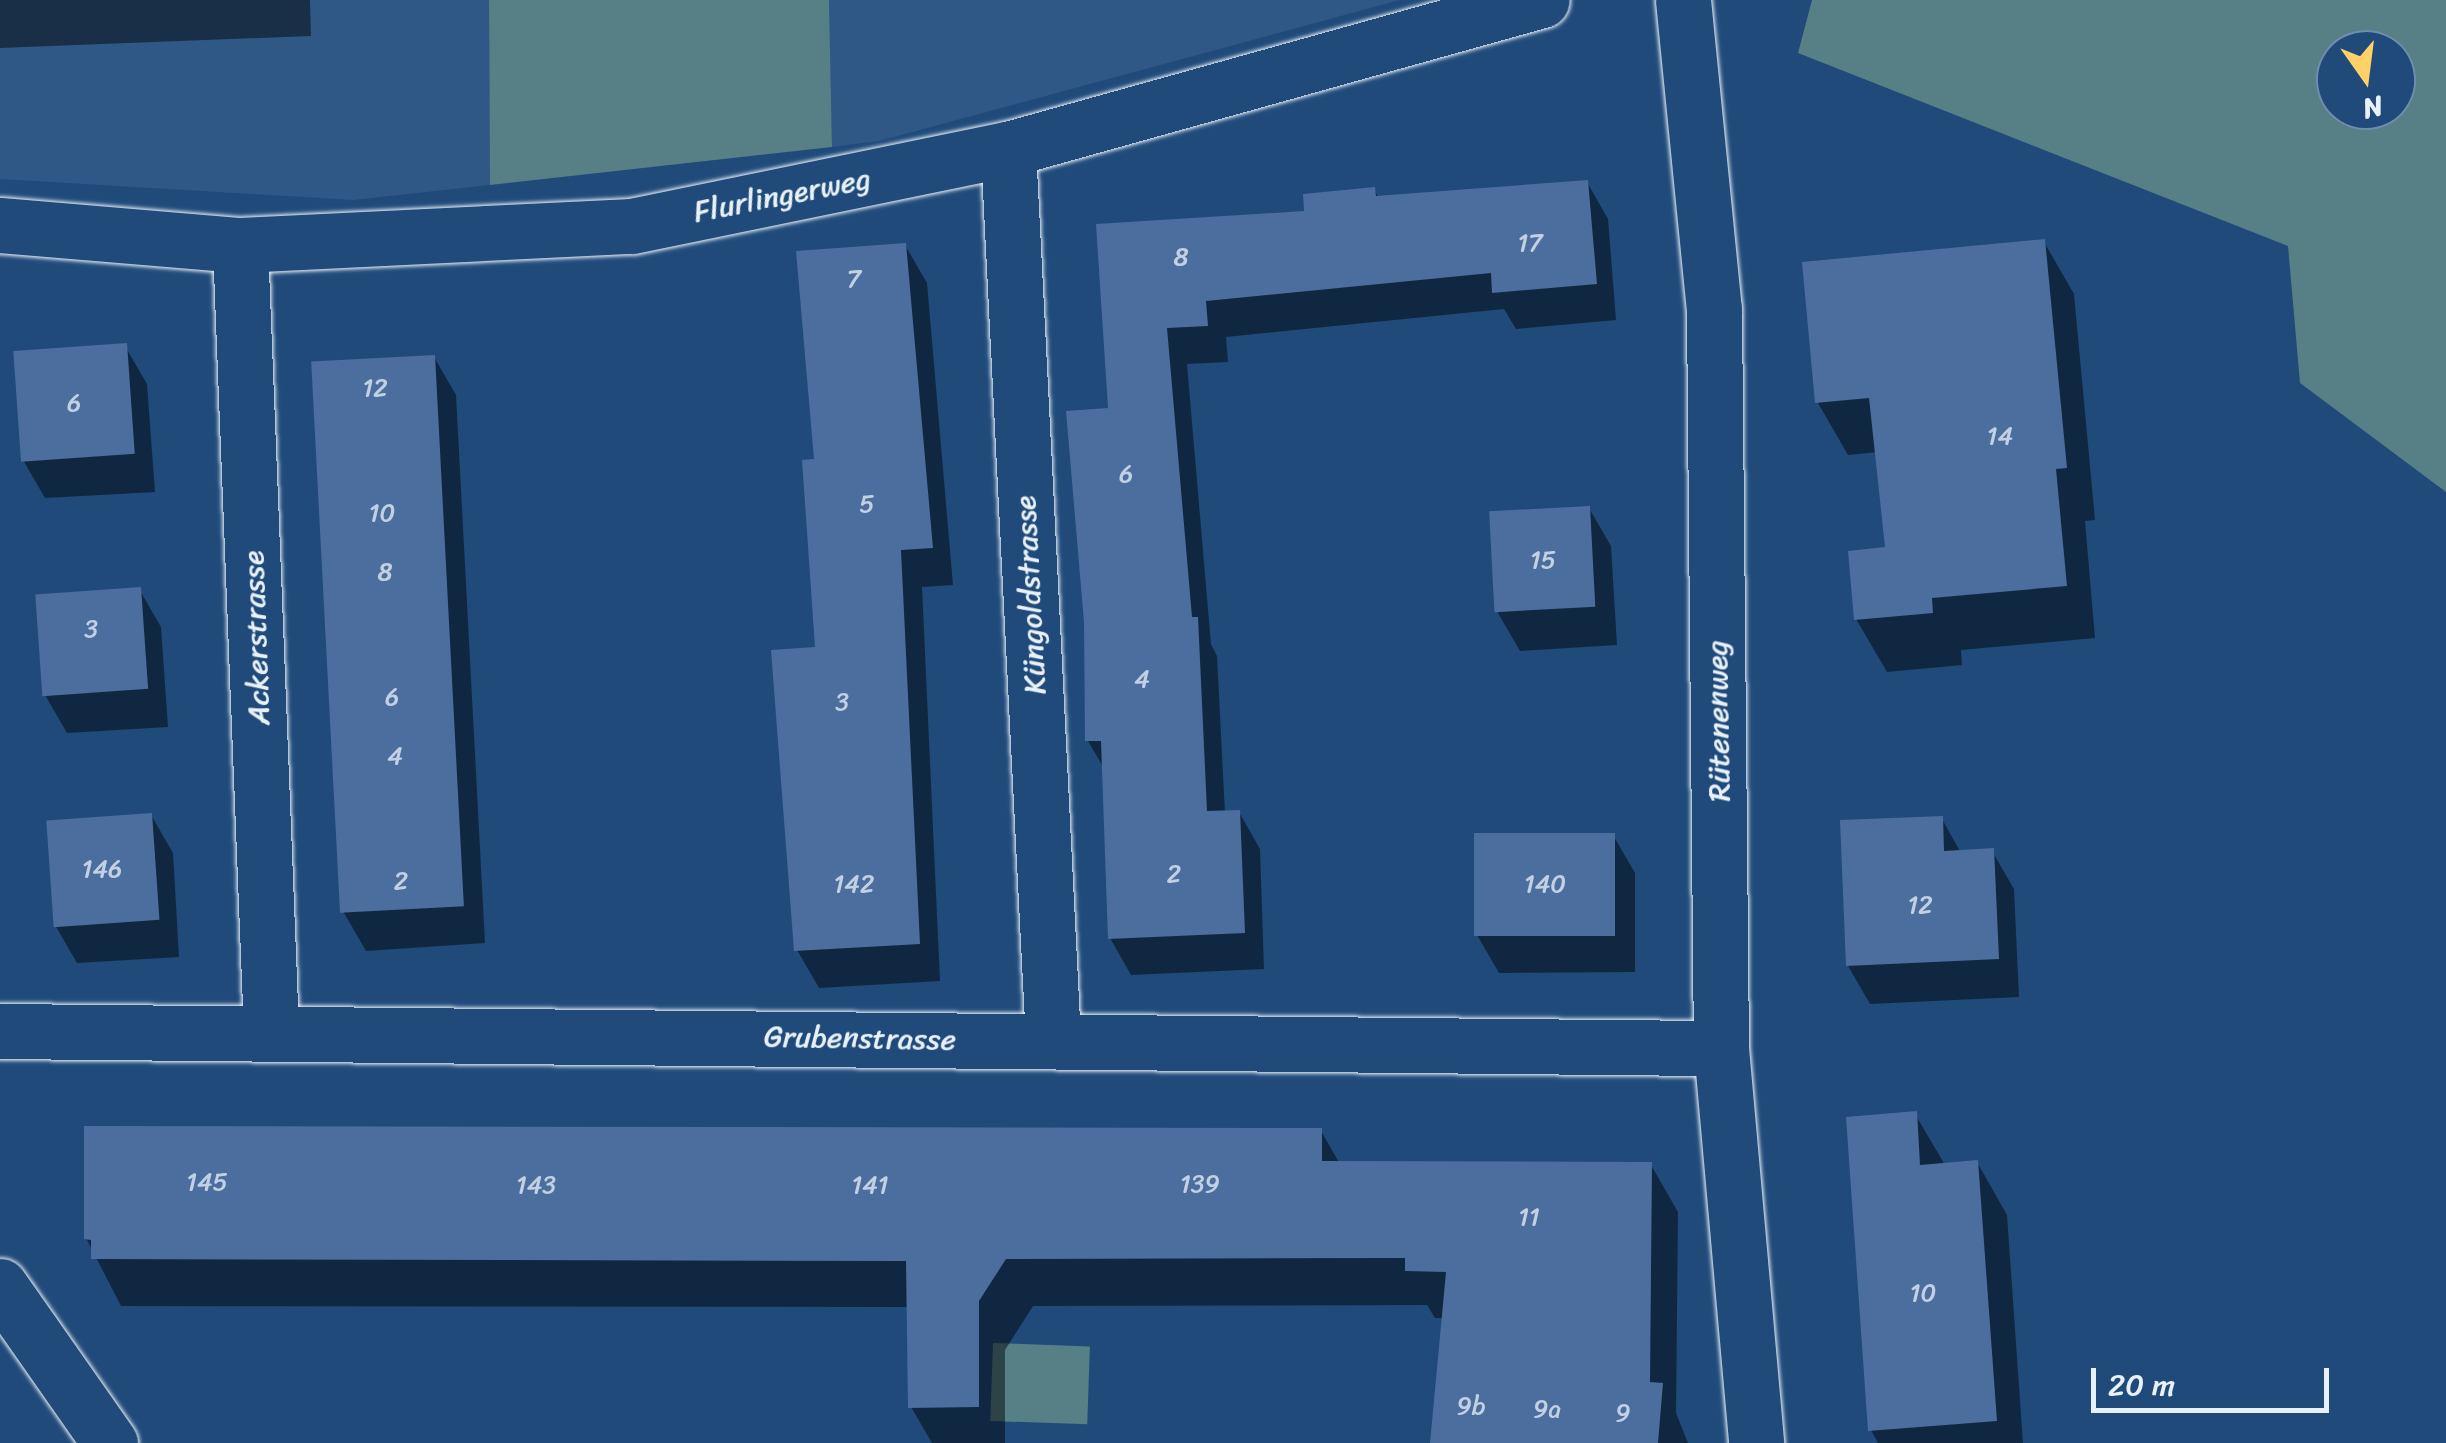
<!DOCTYPE html>
<meta charset="utf-8">
<style>
body{margin:0}
#map{position:relative;width:2446px;height:1443px;overflow:hidden;background:#1f4a7a;font-family:Sriracha,sans-serif}
div>[style]{position:absolute}
.built>*{inset:0;background:#305887}
.green>*{inset:0;background:#567f86;transform-origin:0 0}
.shadow>*{inset:0;background:#0007}
.building>*{inset:0;background:#4c6e9e;transform-origin:0 0}
.roads{filter:drop-shadow(0 0 2px #e8f1f8) drop-shadow(0 0 2px #e8f1f8)}
.minor>*{height:55px;margin:-27.5px;padding:0 27.5px;transform-origin:27.5px;border-radius:27.5px;background:#1f4a7a}
span{translate:-50% -50%;white-space:nowrap;text-align:center;line-height:1.15;-webkit-text-stroke:8px #1f4a7a;paint-order:stroke}
.number-label{font-size:25px;color:#c1d0e2}
.number-label span{-webkit-text-stroke-width:0}
.street-label{font-size:30px;color:#e8f1f8}
.north{position:absolute;left:2316px;top:30px;width:100px;height:100px;box-sizing:border-box;background:#1f4a7a;border:2px solid #6f8dac;border-radius:50%;rotate:166deg;font-size:28px;font-weight:700;line-height:40px;text-align:center;color:#e8f1f8}
.north::after{content:'';display:block;margin:auto;width:35px;height:45px;background:#ffd166;clip-path:polygon(50% 0,100% 100%,50% 72%,0 100%)}
.scale{position:absolute;left:2091px;top:1368px;width:238px;height:45px;box-sizing:border-box;border:5px solid #e8f1f8;border-top:0;padding-left:12px;font-size:30px;line-height:35px;white-space:nowrap;color:#e8f1f8;-webkit-text-stroke:8px #1f4a7a;paint-order:stroke}
</style>
<div id="map">
<div class="built">
<i style="clip-path:polygon(0 0,489px 0,490px 185px,353px 200px,0 179px)"></i>
<i style="clip-path:polygon(829px 0,1400px 0,879px 141px,832px 147px)"></i>
</div>
<div class="green">
<i style="clip-path:polygon(489px 0,829px 0,832px 147px,490px 185px)"></i>
<i style="clip-path:polygon(evenodd,1812px 0,2446px 0,2446px 492px,2300px 383px,2288px 246px,1798px 53px,1812px 0,2336px 50px,2396px 50px,2396px 110px,2336px 110px,2336px 50px)"></i>
<i style="left:993px;top:1343px;width:97px;height:78px;rotate:2deg"></i>
</div>
<div class="shadow">
<i style="clip-path:polygon(0 0,310px 0,311px 36px,0 48px)"></i>
<i style="clip-path:polygon(1587px 182px,1608px 219px,1616px 320px,1516px 329px,1504px 309px,1226px 337px,1228px 362px,1187px 364px,1211px 644px,1217px 656px,1225px 813px,1239px 812px,1260px 849px,1264px 969px,1131px 975px,1110px 938px,1105px 770px,1088px 741px,1110px 410px,1099px 226px,1307px 213px,1374px 189px,1379px 199px)"></i>
<i style="clip-path:polygon(2044px 242px,2074px 294px,2095px 520px,2085px 521px,2095px 638px,1961px 650px,1962px 665px,1887px 672px,1856px 619px,1888px 550px,1878px 452px,1848px 455px,1818px 403px)"></i>
<i style="clip-path:polygon(905px 245px,927px 283px,953px 585px,922px 587px,940px 981px,819px 988px,797px 950px,817px 650px,816px 461px)"></i>
<i style="clip-path:polygon(125px 346px,147px 384px,155px 492px,45px 498px,23px 460px)"></i>
<i style="clip-path:polygon(434px 357px,456px 395px,485px 943px,366px 951px,344px 913px)"></i>
<i style="clip-path:polygon(1589px 508px,1611px 546px,1617px 645px,1520px 651px,1498px 613px)"></i>
<i style="clip-path:polygon(139px 589px,161px 627px,168px 727px,67px 733px,45px 695px)"></i>
<i style="clip-path:polygon(151px 815px,173px 853px,179px 957px,77px 963px,55px 925px)"></i>
<i style="clip-path:polygon(1942px 819px,1961px 853px,1992px 851px,2014px 889px,2019px 997px,1870px 1004px,1848px 966px)"></i>
<i style="clip-path:polygon(1613px 835px,1635px 873px,1635px 972px,1499px 973px,1477px 935px)"></i>
<i style="clip-path:polygon(1915px 1114px,1945px 1165px,1977px 1162px,2007px 1215px,2023px 1443px,1878px 1443px,1871px 1430px)"></i>
<i style="clip-path:polygon(1321px 1131px,1340px 1164px,1651px 1165px,1678px 1212px,1676px 1413px,1688px 1443px,1432px 1443px,1444px 1318px,1435px 1318px,1427px 1305px,1033px 1306px,1005px 1350px,1005px 1443px,932px 1443px,911px 1407px,909px 1307px,121px 1306px,86px 1238px)"></i>
</div>
<div class="building">
<i style="clip-path:polygon(1588px 180px,1597px 284px,1492px 293px,1491px 273px,1206px 301px,1208px 326px,1167px 328px,1192px 617px,1198px 617px,1207px 811px,1240px 810px,1245px 933px,1108px 939px,1101px 741px,1085px 741px,1084px 622px,1066px 411px,1108px 408px,1096px 224px,1304px 211px,1303px 194px,1375px 187px,1376px 196px)"></i>
<i style="clip-path:polygon(2045px 239px,2067px 468px,2056px 469px,2067px 586px,1932px 598px,1933px 613px,1854px 620px,1848px 551px,1885px 547px,1869px 398px,1815px 403px,1802px 262px)"></i>
<i style="clip-path:polygon(906px 243px,933px 548px,901px 550px,920px 944px,794px 951px,771px 650px,815px 647px,802px 460px,814px 459px,796px 251px)"></i>
<i style="left:127px;top:343px;width:111px;height:114px;rotate:86deg"></i>
<i style="left:435px;top:355px;width:552px;height:124px;rotate:87deg"></i>
<i style="left:1590px;top:506px;width:101px;height:101px;rotate:87deg"></i>
<i style="left:141px;top:587px;width:102px;height:106px;rotate:86deg"></i>
<i style="left:152px;top:813px;width:107px;height:106px;rotate:86deg"></i>
<i style="clip-path:polygon(1943px 816px,1944px 851px,1994px 848px,1999px 959px,1846px 966px,1840px 820px)"></i>
<i style="left:1474px;top:833px;width:141px;height:103px"></i>
<i style="clip-path:polygon(1917px 1111px,1920px 1165px,1978px 1160px,1997px 1421px,1868px 1431px,1846px 1117px)"></i>
<i style="clip-path:polygon(84px 1126px,1322px 1128px,1322px 1161px,1652px 1162px,1650px 1382px,1663px 1383px,1658px 1443px,1430px 1443px,1446px 1272px,1405px 1271px,1405px 1258px,1006px 1259px,979px 1301px,979px 1407px,908px 1408px,906px 1261px,91px 1259px,91px 1240px,84px 1239px)"></i>
</div>
<div class="roads">
<div class="minor">
<i style="left:1683px;top:0;width:311px;rotate:84.3deg"></i>
<i style="left:1714px;top:309px;width:739px;rotate:89.46deg"></i>
<i style="left:1721px;top:1048px;width:397px;rotate:84.9deg"></i>
<i style="left:1008px;top:149px;width:893px;rotate:87.11deg"></i>
<i style="left:0;top:225px;width:241px;rotate:4.8deg"></i>
<i style="left:240px;top:245px;width:392px;rotate:-2.8deg"></i>
<i style="left:632px;top:226px;width:384px;rotate:-11.6deg"></i>
<i style="left:1008px;top:149px;width:554px;rotate:-15.59deg"></i>
<i style="left:240px;top:245px;width:787px;rotate:87.74deg"></i>
<i style="left:0;top:1031px;width:1721px;rotate:0.57deg"></i>
<i style="left:0;top:1286px;width:192px;rotate:55deg"></i>
</div>
</div>
<div class="number-label">
<span style="left:1530px;top:243px">17</span>
<span style="left:1181px;top:257px">8</span>
<span style="left:854px;top:279px">7</span>
<span style="left:375px;top:388px">12</span>
<span style="left:74px;top:403px">6</span>
<span style="left:2000px;top:436px">14</span>
<span style="left:1126px;top:474px">6</span>
<span style="left:867px;top:504px">5</span>
<span style="left:382px;top:513px">10</span>
<span style="left:1543px;top:560px">15</span>
<span style="left:385px;top:572px">8</span>
<span style="left:91px;top:629px">3</span>
<span style="left:1142px;top:679px">4</span>
<span style="left:392px;top:697px">6</span>
<span style="left:842px;top:702px">3</span>
<span style="left:395px;top:756px">4</span>
<span style="left:102px;top:869px">146</span>
<span style="left:1174px;top:874px">2</span>
<span style="left:401px;top:881px">2</span>
<span style="left:854px;top:884px">142</span>
<span style="left:1545px;top:884px">140</span>
<span style="left:1920px;top:905px">12</span>
<span style="left:207px;top:1182px">145</span>
<span style="left:1200px;top:1184px">139</span>
<span style="left:536px;top:1185px">143</span>
<span style="left:870px;top:1185px">141</span>
<span style="left:1529px;top:1217px">11</span>
<span style="left:1923px;top:1293px">10</span>
<span style="left:1471px;top:1406px">9b</span>
<span style="left:1547px;top:1409px">9a</span>
<span style="left:1623px;top:1413px">9</span>
</div>
<div class="street-label">
<span style="left:782px;top:195px;rotate:-11deg">Flurlingerweg</span>
<span style="left:1030px;top:595px;rotate:-93deg">Küngoldstrasse</span>
<span style="left:256px;top:638px;rotate:-92deg">Ackerstrasse</span>
<span style="left:1718px;top:721px;rotate:-91deg">Rütenenweg</span>
<span style="left:860px;top:1038px;rotate:1deg">Grubenstrasse</span>
</div>
<div class="north">N</div>
<div class="scale">20 m</div>
</div>
